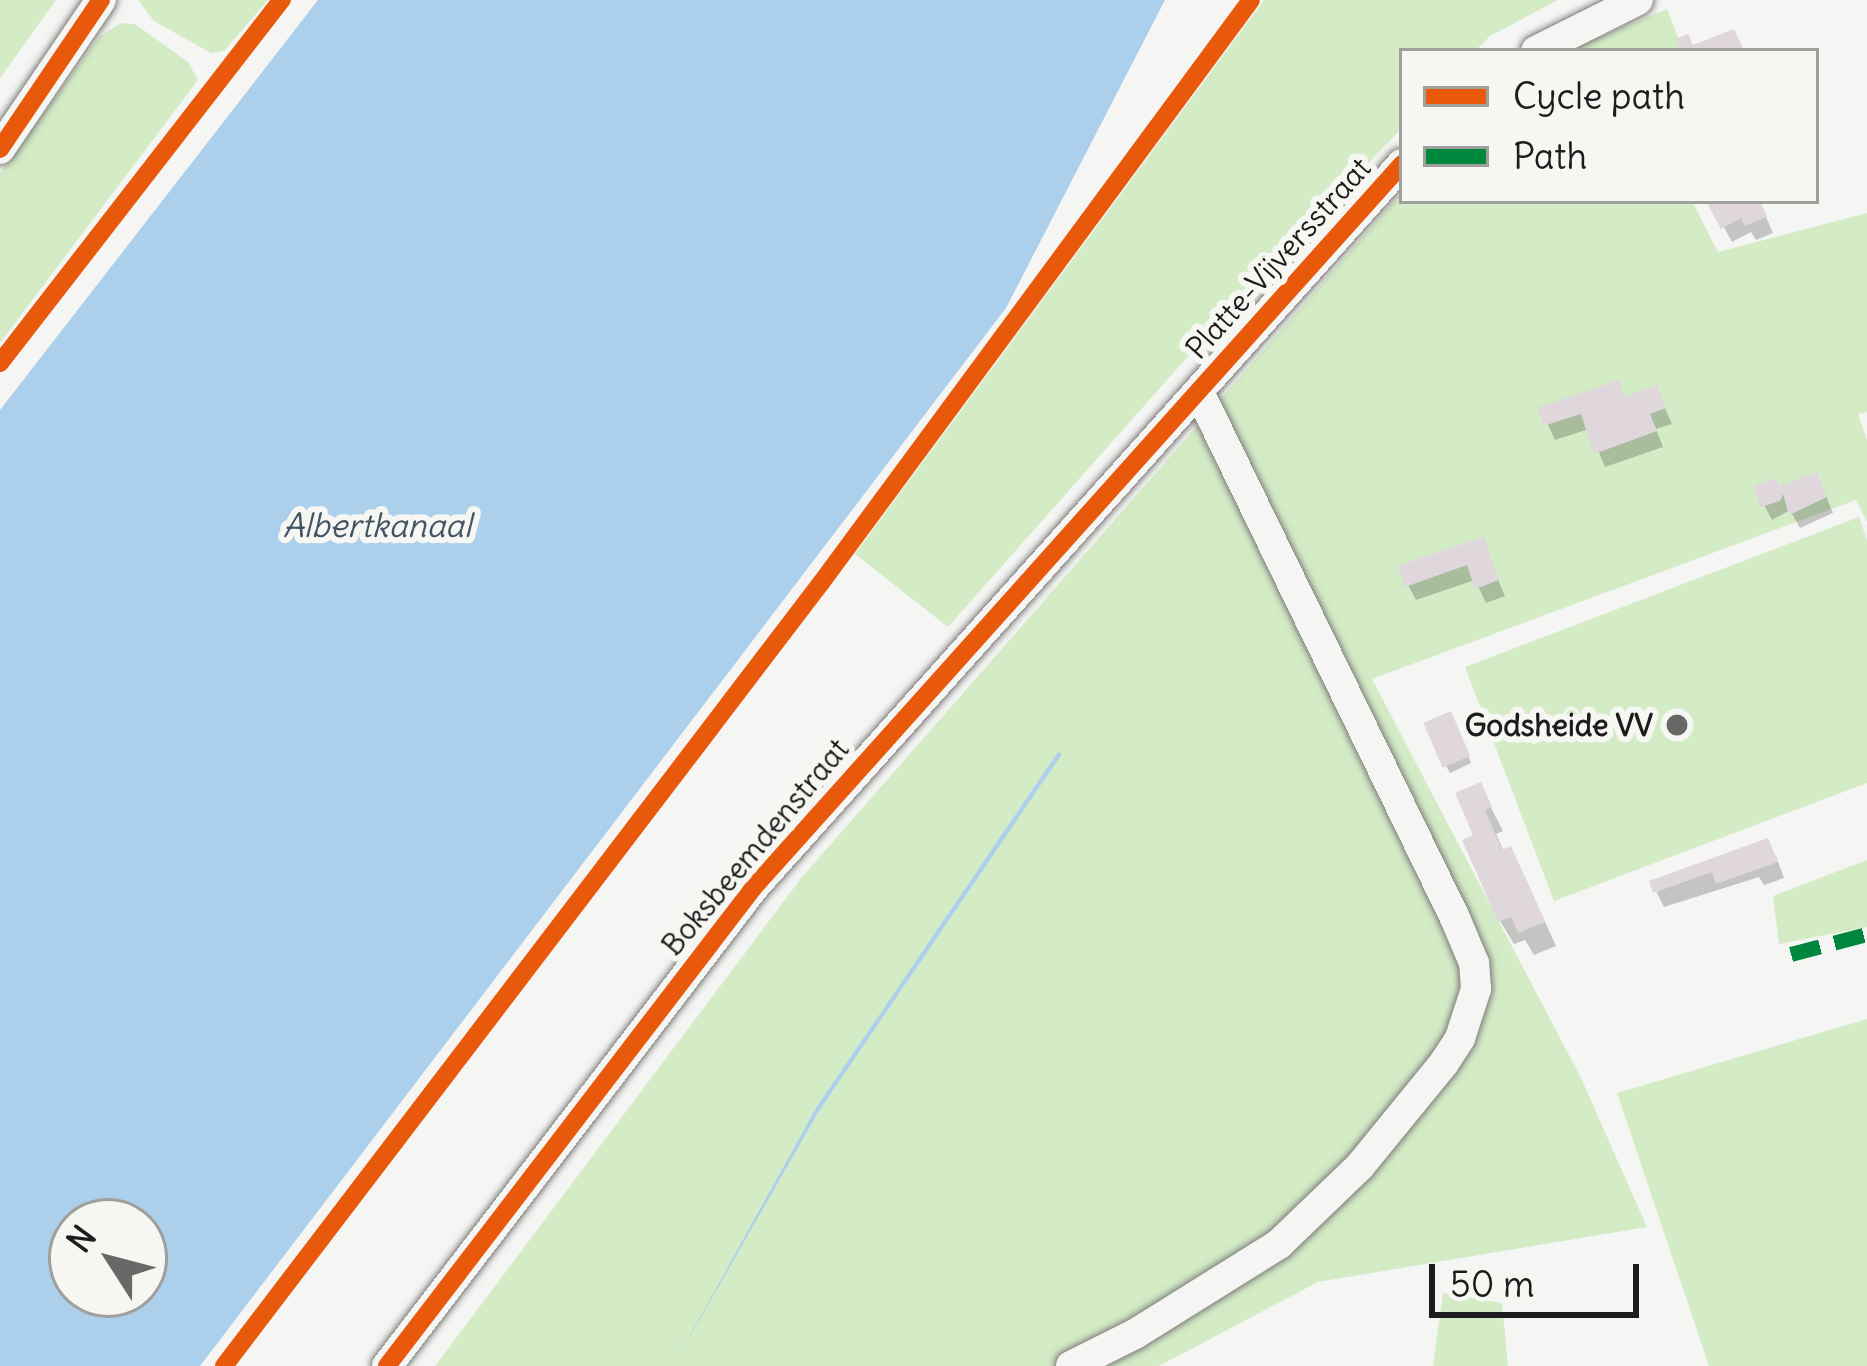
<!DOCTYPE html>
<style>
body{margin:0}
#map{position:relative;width:1867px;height:1366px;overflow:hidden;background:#f5f5f3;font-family:Delius,sans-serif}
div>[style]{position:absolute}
.green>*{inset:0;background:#d4ecc6}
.water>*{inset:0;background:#acd0ec}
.shadow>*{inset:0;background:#0003}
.building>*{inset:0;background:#e0d7dc;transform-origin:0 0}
.roads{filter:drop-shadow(0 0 3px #7e7e7d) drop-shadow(0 0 3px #7e7e7d)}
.minor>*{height:30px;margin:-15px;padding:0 15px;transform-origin:15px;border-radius:15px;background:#f5f5f3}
.quiet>*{height:15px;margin-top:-7.5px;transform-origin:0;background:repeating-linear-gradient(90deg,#00873e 0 30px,transparent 0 45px)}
.cycleway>*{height:18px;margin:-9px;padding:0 9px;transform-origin:9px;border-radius:9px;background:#e8590c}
.dots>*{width:33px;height:33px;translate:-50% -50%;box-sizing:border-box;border:6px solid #f6f6f2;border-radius:50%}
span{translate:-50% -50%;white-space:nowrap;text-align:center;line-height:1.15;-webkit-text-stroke:12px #f6f6f2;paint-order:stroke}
.street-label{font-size:30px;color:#1c1c1c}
.poi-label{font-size:30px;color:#1c1c1c;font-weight:700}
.right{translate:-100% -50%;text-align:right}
.water-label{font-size:33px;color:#435564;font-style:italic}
.legend{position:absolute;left:1399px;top:48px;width:420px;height:156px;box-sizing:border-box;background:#f6f6f2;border:3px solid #9f9f9c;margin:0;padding:15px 21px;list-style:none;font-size:36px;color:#1c1c1c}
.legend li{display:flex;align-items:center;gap:24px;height:60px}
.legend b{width:60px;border:3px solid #9f9f9c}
.north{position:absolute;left:48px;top:1198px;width:120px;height:120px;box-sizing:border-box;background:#f6f6f2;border:3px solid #9f9f9c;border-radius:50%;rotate:306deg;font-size:33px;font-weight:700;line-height:48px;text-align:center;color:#1c1c1c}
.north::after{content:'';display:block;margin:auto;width:42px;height:54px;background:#686867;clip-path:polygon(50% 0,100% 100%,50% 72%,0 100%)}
.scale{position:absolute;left:1429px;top:1264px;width:210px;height:54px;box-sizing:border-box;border:6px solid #1c1c1c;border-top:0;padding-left:15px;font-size:36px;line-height:42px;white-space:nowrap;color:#1c1c1c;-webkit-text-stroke:9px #f6f6f2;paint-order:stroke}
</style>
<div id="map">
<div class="green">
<i style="clip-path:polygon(0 0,56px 0,0 78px)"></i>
<i style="clip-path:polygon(138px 0,268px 0,224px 51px,211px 53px,154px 21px)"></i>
<i style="clip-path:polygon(1264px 0,1558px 0,1490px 36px,1475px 51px,1402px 51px,1402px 128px,1245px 292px,948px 627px,855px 554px)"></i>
<i style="clip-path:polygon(1667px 9px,1682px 48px,1676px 51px,1566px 51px)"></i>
<i style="clip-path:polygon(121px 23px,135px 24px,188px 62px,198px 80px,0 343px,0 173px,100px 36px)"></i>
<i style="clip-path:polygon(1402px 192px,1402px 201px,1692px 201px,1718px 252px,1867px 213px,1867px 412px,1858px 414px,1867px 440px,1867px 522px,1856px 500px,1372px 679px,1581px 1078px,1647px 1227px,1318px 1282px,1159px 1366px,435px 1366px,802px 877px)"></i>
<i style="clip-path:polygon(1859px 517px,1867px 540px,1867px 783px,1554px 901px,1465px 667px)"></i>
<i style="clip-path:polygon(1867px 860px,1867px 927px,1779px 944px,1773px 896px)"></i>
<i style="clip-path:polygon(1867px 1019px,1867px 1366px,1709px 1366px,1617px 1093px)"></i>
<i style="clip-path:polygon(1443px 1293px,1502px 1303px,1508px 1366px,1433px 1366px)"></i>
</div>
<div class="water">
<i style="clip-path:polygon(evenodd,318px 0,1165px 0,1006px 308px,200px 1366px,0 1366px,0 410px,318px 0,144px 1222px,144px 1294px,72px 1294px,72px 1222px,144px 1222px)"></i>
<i style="clip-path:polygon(1058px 752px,1062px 754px,819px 1111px,673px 1366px,816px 1108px)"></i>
</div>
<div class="shadow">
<i style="clip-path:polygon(1710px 201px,1759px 201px,1773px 233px,1756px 240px,1751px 232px,1732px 242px)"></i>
<i style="clip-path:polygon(1617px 384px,1626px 399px,1656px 388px,1672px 424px,1656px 429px,1663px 447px,1605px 467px,1589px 429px,1555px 440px,1541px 410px)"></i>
<i style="clip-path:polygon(1779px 489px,1824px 491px,1833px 513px,1800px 528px,1790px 510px,1772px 520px,1764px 505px)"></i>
<i style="clip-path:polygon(1482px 541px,1505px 596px,1486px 603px,1475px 580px,1416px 600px,1408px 585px)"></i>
<i style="clip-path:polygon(1453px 721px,1471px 763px,1450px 773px,1446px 766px)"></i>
<i style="clip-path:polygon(1480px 786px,1503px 831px,1496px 834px,1504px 852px,1510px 850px,1523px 873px,1556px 946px,1534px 955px,1525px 940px,1514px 944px,1500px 921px,1477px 837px)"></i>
<i style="clip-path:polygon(1776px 856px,1784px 878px,1764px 885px,1759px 877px,1664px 907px,1652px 883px)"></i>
</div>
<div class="building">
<i style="clip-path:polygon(1734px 29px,1744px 51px,1680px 51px,1675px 39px,1688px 34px,1693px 45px)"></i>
<i style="clip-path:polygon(1706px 201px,1760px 201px,1767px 217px,1745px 226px,1741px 218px,1721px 229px)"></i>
<i style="clip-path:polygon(1619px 380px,1624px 397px,1657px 385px,1666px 408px,1650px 414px,1657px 431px,1594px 454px,1581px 414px,1543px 426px,1537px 408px)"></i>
<i style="clip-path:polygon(1817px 472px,1827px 497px,1789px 515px,1783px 494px,1780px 501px,1761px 507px,1753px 486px,1776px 478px,1779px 486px)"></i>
<i style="clip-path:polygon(1484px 537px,1499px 580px,1475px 589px,1467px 565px,1405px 587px,1397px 566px)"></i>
<i style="left:1451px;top:711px;width:49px;height:30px;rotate:67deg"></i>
<i style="clip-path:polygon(1481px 782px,1492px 807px,1485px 810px,1502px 850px,1511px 846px,1545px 922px,1518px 933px,1511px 917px,1498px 922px,1462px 840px,1473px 835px,1455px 793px)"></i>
<i style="clip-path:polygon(1768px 838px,1778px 862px,1716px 884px,1712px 872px,1653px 893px,1649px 881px)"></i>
</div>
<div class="roads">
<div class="minor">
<i style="left:1536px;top:51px;width:114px;rotate:-26.6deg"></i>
<i style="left:0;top:149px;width:180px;rotate:-55.9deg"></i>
<i style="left:387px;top:1366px;width:603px;rotate:-52.54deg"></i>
<i style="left:754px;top:887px;width:971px;rotate:-48.13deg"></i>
<i style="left:1071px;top:1366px;width:72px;rotate:-26.6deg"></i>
<i style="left:1135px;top:1334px;width:170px;rotate:-32deg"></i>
<i style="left:1279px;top:1244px;width:112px;rotate:-43.9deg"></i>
<i style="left:1360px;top:1166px;width:133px;rotate:-50.8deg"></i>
<i style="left:1444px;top:1063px;width:30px;rotate:-57deg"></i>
<i style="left:1460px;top:1038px;width:52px;rotate:-71.9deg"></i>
<i style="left:1476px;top:989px;width:26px;rotate:-94deg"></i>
<i style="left:1474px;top:963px;width:49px;rotate:-112.9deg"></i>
<i style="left:1455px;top:918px;width:585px;rotate:-115.95deg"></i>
</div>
</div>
<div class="quiet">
<i style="left:1791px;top:954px;width:79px;rotate:-14.7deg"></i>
</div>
<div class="cycleway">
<i style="left:0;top:149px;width:180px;rotate:-55.9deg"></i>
<i style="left:0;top:363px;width:460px;rotate:-52.2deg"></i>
<i style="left:224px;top:1366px;width:985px;rotate:-52.68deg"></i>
<i style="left:821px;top:583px;width:724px;rotate:-53.59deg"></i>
<i style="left:387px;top:1366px;width:603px;rotate:-52.54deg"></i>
<i style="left:754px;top:887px;width:971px;rotate:-48.13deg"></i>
</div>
<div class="dots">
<i style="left:1677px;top:725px;background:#686867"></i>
</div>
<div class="street-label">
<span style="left:1278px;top:258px;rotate:-48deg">Platte-Vijversstraat</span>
<span style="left:755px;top:847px;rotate:-50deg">Boksbeemdenstraat</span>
</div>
<div class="poi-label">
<span class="right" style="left:1653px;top:725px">Godsheide VV</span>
</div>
<div class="water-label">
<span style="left:377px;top:526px">Albertkanaal</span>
</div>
<ul class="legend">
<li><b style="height:15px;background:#e8590c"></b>Cycle path</li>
<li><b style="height:15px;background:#00873e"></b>Path</li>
</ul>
<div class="north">N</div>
<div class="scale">50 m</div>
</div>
